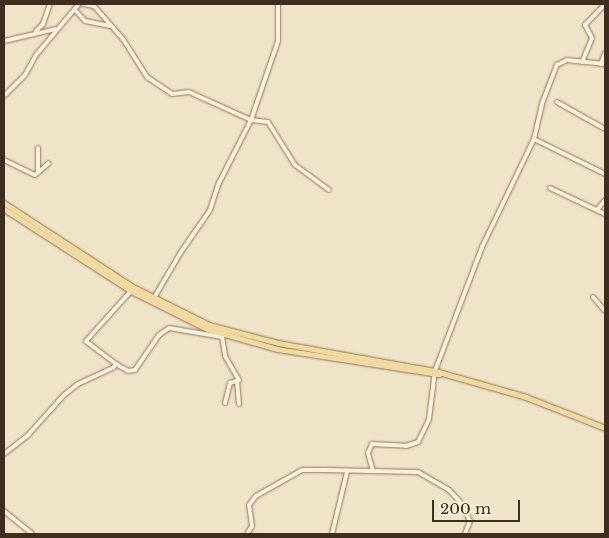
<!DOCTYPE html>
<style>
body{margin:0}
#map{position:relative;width:609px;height:538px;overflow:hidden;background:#f0e4c8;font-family:"Libre Baskerville",serif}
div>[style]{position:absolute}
.roads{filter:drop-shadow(0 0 1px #8d765c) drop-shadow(0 0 1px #8d765c)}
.minor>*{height:4px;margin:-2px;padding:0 2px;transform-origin:2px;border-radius:2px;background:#faf1dc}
.major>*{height:5px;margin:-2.5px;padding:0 2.5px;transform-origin:2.5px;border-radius:2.5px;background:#f3d9a0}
span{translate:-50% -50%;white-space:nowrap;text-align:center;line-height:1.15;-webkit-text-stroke:4px #f7eed8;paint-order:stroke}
.frame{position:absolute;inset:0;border:5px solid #3d2e20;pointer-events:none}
.scale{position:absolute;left:432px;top:500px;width:88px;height:22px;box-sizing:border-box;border:2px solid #3d2e20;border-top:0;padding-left:6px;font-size:15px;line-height:18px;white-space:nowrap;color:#3d2e20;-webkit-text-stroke:4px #f7eed8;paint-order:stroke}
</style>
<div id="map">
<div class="roads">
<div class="minor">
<i style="left:83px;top:4px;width:11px;rotate:10deg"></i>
<i style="left:94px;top:6px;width:44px;rotate:48.7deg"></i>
<i style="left:123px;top:39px;width:45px;rotate:57.7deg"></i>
<i style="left:147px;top:77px;width:30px;rotate:34deg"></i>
<i style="left:172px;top:94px;width:17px;rotate:-7deg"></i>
<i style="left:189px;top:92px;width:68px;rotate:24.3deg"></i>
<i style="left:251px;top:120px;width:17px;rotate:7deg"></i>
<i style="left:268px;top:122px;width:51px;rotate:57.9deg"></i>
<i style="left:295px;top:165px;width:42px;rotate:36.3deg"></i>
<i style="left:76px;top:11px;width:13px;rotate:48deg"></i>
<i style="left:85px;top:21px;width:26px;rotate:11deg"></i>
<i style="left:36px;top:31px;width:10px;rotate:-45deg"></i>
<i style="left:43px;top:24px;width:21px;rotate:-71deg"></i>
<i style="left:4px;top:41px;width:53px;rotate:-13deg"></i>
<i style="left:582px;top:62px;width:26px;rotate:-67deg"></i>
<i style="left:592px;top:38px;width:15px;rotate:-118deg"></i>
<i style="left:585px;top:25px;width:29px;rotate:-46deg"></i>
<i style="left:601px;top:64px;width:12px;rotate:-70deg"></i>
<i style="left:4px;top:96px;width:30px;rotate:-45deg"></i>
<i style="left:25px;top:75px;width:23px;rotate:-61deg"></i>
<i style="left:36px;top:55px;width:67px;rotate:-49.9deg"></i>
<i style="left:557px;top:102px;width:55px;rotate:29.4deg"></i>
<i style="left:534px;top:139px;width:79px;rotate:26.2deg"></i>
<i style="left:38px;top:148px;width:24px;rotate:90deg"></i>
<i style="left:4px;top:160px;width:34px;rotate:26deg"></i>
<i style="left:35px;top:175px;width:18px;rotate:-41deg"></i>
<i style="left:550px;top:188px;width:61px;rotate:25.3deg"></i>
<i style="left:597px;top:210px;width:13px;rotate:-51deg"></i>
<i style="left:593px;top:297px;width:18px;rotate:49deg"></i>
<i style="left:154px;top:298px;width:53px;rotate:-59.6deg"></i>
<i style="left:181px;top:252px;width:51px;rotate:-55.4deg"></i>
<i style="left:210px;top:210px;width:28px;rotate:-72deg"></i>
<i style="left:219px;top:183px;width:71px;rotate:-63.1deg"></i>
<i style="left:251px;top:120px;width:83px;rotate:-71.1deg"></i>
<i style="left:278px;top:41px;width:37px;rotate:-90deg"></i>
<i style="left:222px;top:336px;width:20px;rotate:81deg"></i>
<i style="left:225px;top:356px;width:28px;rotate:60deg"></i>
<i style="left:116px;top:364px;width:14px;rotate:30deg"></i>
<i style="left:128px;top:371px;width:7px;rotate:-8deg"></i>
<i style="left:135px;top:370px;width:42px;rotate:-55.6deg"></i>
<i style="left:159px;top:335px;width:12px;rotate:-35deg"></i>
<i style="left:169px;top:328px;width:54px;rotate:9.6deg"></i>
<i style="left:237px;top:381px;width:23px;rotate:85deg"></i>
<i style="left:225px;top:403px;width:21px;rotate:-76deg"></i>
<i style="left:230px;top:383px;width:9px;rotate:-18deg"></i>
<i style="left:4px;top:454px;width:31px;rotate:-38deg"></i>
<i style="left:28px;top:435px;width:54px;rotate:-48deg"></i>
<i style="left:64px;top:395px;width:18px;rotate:-38deg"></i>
<i style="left:78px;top:384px;width:38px;rotate:-25deg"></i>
<i style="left:113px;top:368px;width:5px;rotate:-53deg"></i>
<i style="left:116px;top:364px;width:38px;rotate:-143deg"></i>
<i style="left:86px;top:341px;width:67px;rotate:-48deg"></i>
<i style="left:373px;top:471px;width:19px;rotate:-106deg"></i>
<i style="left:368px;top:453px;width:10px;rotate:-66deg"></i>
<i style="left:372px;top:444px;width:34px;rotate:3deg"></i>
<i style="left:406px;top:446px;width:13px;rotate:-18deg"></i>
<i style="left:418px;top:442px;width:25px;rotate:-64deg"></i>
<i style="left:429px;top:419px;width:48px;rotate:-82.9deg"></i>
<i style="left:435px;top:371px;width:133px;rotate:-69.2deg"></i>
<i style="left:482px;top:247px;width:120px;rotate:-64.3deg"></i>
<i style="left:534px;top:139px;width:39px;rotate:-77deg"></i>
<i style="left:543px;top:101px;width:39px;rotate:-69deg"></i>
<i style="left:557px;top:65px;width:11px;rotate:-27deg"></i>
<i style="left:567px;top:60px;width:38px;rotate:6deg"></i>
<i style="left:4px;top:511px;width:36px;rotate:39deg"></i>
<i style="left:247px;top:534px;width:9px;rotate:-58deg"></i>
<i style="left:252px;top:526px;width:21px;rotate:-98deg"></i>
<i style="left:249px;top:505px;width:11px;rotate:-52deg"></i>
<i style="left:256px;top:496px;width:53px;rotate:-29.5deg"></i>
<i style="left:302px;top:470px;width:22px"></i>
<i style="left:324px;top:470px;width:94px;rotate:1.2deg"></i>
<i style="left:418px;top:472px;width:36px;rotate:30deg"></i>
<i style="left:449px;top:490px;width:16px;rotate:47deg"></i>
<i style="left:460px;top:502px;width:21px;rotate:62deg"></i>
<i style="left:470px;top:521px;width:14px;rotate:111deg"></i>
<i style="left:332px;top:534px;width:64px;rotate:-76.4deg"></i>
</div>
<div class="major">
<i style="left:4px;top:203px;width:154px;rotate:33.1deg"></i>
<i style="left:133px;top:287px;width:85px;rotate:26.6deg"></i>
<i style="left:209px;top:325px;width:71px;rotate:14.6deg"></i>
<i style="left:278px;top:343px;width:159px;rotate:10.1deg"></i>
<i style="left:435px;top:371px;width:95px;rotate:15.9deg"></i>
<i style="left:526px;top:397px;width:85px;rotate:21.4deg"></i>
<i style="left:4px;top:209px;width:151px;rotate:32.8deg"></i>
<i style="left:131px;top:291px;width:85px;rotate:26.6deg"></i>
<i style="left:207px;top:329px;width:73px;rotate:15.9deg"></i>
<i style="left:277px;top:349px;width:164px;rotate:8.8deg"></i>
</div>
</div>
<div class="frame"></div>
<div class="scale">200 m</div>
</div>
